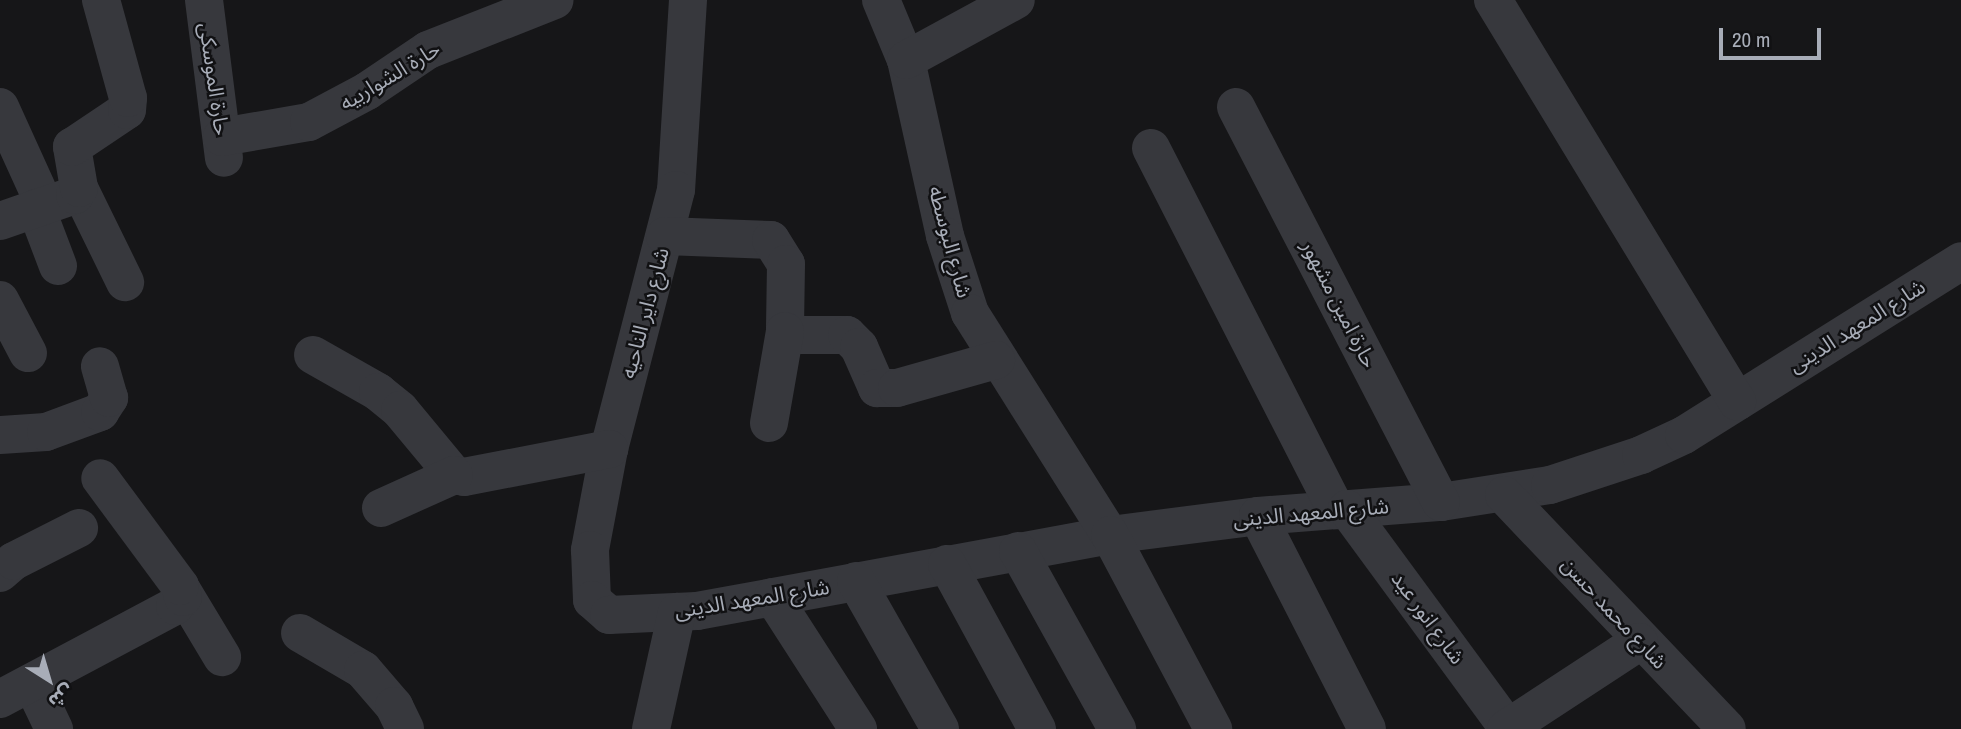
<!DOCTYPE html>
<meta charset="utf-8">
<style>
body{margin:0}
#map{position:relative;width:1961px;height:729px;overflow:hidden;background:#161618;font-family:"Archivo Narrow","Noto Sans Arabic",sans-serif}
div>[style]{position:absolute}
.minor>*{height:38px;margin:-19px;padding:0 19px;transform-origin:19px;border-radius:19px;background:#37383d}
span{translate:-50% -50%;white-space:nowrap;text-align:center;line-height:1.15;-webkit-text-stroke:5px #111113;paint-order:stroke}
.street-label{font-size:21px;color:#a8adb8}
.north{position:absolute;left:14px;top:645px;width:70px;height:70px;-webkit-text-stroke:5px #111113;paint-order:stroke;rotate:143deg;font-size:19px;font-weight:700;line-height:28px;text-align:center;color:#a8adb8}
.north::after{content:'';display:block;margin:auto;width:24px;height:32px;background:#a8adb8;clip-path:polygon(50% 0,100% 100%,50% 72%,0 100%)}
.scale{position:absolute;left:1719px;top:28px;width:102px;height:32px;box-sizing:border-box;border:4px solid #a8adb8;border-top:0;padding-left:9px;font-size:21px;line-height:24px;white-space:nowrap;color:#a8adb8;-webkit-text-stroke:5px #111113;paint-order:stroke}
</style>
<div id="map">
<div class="minor">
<i style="left:204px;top:0;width:159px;rotate:82.8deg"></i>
<i style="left:688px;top:0;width:190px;rotate:93.6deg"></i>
<i style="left:676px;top:190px;width:268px;rotate:104.5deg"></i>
<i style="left:609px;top:449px;width:103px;rotate:100.7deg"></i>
<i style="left:590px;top:550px;width:50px;rotate:87.7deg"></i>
<i style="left:592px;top:600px;width:23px;rotate:41deg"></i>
<i style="left:609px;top:615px;width:88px;rotate:-2.6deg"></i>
<i style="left:697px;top:611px;width:420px;rotate:-10.4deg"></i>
<i style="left:1110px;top:535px;width:149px;rotate:-7.3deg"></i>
<i style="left:1258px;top:516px;width:184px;rotate:-4.4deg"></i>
<i style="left:1441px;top:502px;width:110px;rotate:-8.9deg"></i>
<i style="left:1550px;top:485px;width:96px;rotate:-18.2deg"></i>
<i style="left:1641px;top:455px;width:47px;rotate:-24.9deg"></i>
<i style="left:1684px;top:435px;width:327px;rotate:-32.1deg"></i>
<i style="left:881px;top:0;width:65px;rotate:67.4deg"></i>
<i style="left:906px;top:60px;width:180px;rotate:77.5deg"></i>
<i style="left:945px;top:236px;width:81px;rotate:72deg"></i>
<i style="left:970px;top:313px;width:262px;rotate:57.8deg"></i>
<i style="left:1110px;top:535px;width:220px;rotate:62deg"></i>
<i style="left:1493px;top:0;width:470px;rotate:58.7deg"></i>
<i style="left:906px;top:60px;width:125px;rotate:-28.6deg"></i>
<i style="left:0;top:107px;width:109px;rotate:65.6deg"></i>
<i style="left:1236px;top:107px;width:445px;rotate:62.6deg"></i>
<i style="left:222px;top:137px;width:88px;rotate:-9.8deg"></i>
<i style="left:309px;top:122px;width:66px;rotate:-28.1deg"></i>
<i style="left:367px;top:91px;width:73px;rotate:-33.9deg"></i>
<i style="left:428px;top:50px;width:136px;rotate:-21.5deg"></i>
<i style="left:1151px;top:148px;width:407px;rotate:62.9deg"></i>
<i style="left:79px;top:188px;width:105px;rotate:63.9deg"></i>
<i style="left:36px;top:208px;width:62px;rotate:69.2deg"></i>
<i style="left:0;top:221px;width:79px;rotate:-19.1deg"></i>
<i style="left:75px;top:195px;width:8px;rotate:-60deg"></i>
<i style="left:79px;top:188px;width:42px;rotate:-99.7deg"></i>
<i style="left:72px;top:147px;width:66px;rotate:-33.9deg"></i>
<i style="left:127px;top:110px;width:12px;rotate:-85deg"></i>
<i style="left:128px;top:98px;width:102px;rotate:-105.4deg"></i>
<i style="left:665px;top:236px;width:106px;rotate:2.2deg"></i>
<i style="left:771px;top:240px;width:28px;rotate:58deg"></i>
<i style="left:786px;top:264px;width:67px;rotate:90.9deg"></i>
<i style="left:785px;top:331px;width:9px;rotate:27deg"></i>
<i style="left:793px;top:335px;width:54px"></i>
<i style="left:847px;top:335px;width:17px;rotate:45deg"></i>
<i style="left:859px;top:347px;width:45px;rotate:66.3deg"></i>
<i style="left:877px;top:388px;width:20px"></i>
<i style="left:897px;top:388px;width:103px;rotate:-15.8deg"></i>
<i style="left:0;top:300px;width:60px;rotate:62.2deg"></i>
<i style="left:313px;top:355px;width:75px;rotate:29.6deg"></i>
<i style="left:378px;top:392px;width:28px;rotate:39deg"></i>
<i style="left:400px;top:410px;width:85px;rotate:50.3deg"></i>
<i style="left:454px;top:475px;width:10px;rotate:11deg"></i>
<i style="left:464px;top:477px;width:148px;rotate:-10.9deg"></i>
<i style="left:769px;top:423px;width:93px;rotate:-80.1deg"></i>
<i style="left:0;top:435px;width:46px;rotate:-3.7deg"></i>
<i style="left:46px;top:432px;width:58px;rotate:-20.3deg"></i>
<i style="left:100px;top:412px;width:17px;rotate:-57deg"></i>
<i style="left:109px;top:398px;width:33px;rotate:-106deg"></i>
<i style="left:1504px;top:495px;width:323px;rotate:46.4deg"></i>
<i style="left:381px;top:508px;width:80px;rotate:-24.3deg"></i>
<i style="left:1347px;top:509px;width:272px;rotate:53.7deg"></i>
<i style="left:1258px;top:516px;width:239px;rotate:62.9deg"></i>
<i style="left:1018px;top:551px;width:204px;rotate:60.9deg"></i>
<i style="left:947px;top:564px;width:188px;rotate:61.4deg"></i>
<i style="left:0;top:573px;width:18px;rotate:-41deg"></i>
<i style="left:14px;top:561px;width:73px;rotate:-26.9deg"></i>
<i style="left:856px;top:581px;width:170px;rotate:60.4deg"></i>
<i style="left:183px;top:592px;width:76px;rotate:59deg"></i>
<i style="left:773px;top:597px;width:157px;rotate:57.2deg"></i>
<i style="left:300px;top:633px;width:73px;rotate:30.4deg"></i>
<i style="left:363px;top:670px;width:48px;rotate:49.3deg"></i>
<i style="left:394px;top:706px;width:25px;rotate:64deg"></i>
<i style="left:33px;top:685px;width:49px;rotate:64.5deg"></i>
<i style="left:0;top:699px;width:198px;rotate:-28deg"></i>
<i style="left:175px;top:606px;width:12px;rotate:-48deg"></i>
<i style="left:183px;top:597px;width:11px;rotate:-105deg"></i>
<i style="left:180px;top:586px;width:134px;rotate:-126.5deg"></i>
<i style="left:651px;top:729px;width:120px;rotate:-77.5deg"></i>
<i style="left:1506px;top:729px;width:159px;rotate:-33.2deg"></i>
</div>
<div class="street-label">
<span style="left:390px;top:76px;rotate:-31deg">حارة الشواربيه</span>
<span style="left:214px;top:79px;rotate:82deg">حارة الموسكى</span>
<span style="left:950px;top:242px;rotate:75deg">شارع البوسطه</span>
<span style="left:1339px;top:304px;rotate:63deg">حارة امين مشهور</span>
<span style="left:645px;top:313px;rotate:-75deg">شارع داير الناحيه</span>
<span style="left:1857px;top:326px;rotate:-32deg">شارع المعهد الدينى</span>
<span style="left:1311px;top:513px;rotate:-5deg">شارع المعهد الدينى</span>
<span style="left:752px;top:599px;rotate:-9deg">شارع المعهد الدينى</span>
<span style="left:1614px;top:613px;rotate:47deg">شارع محمد حسن</span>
<span style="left:1428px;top:618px;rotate:54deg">شارع انور عيد</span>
</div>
<div class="north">ش</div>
<div class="scale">20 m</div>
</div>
